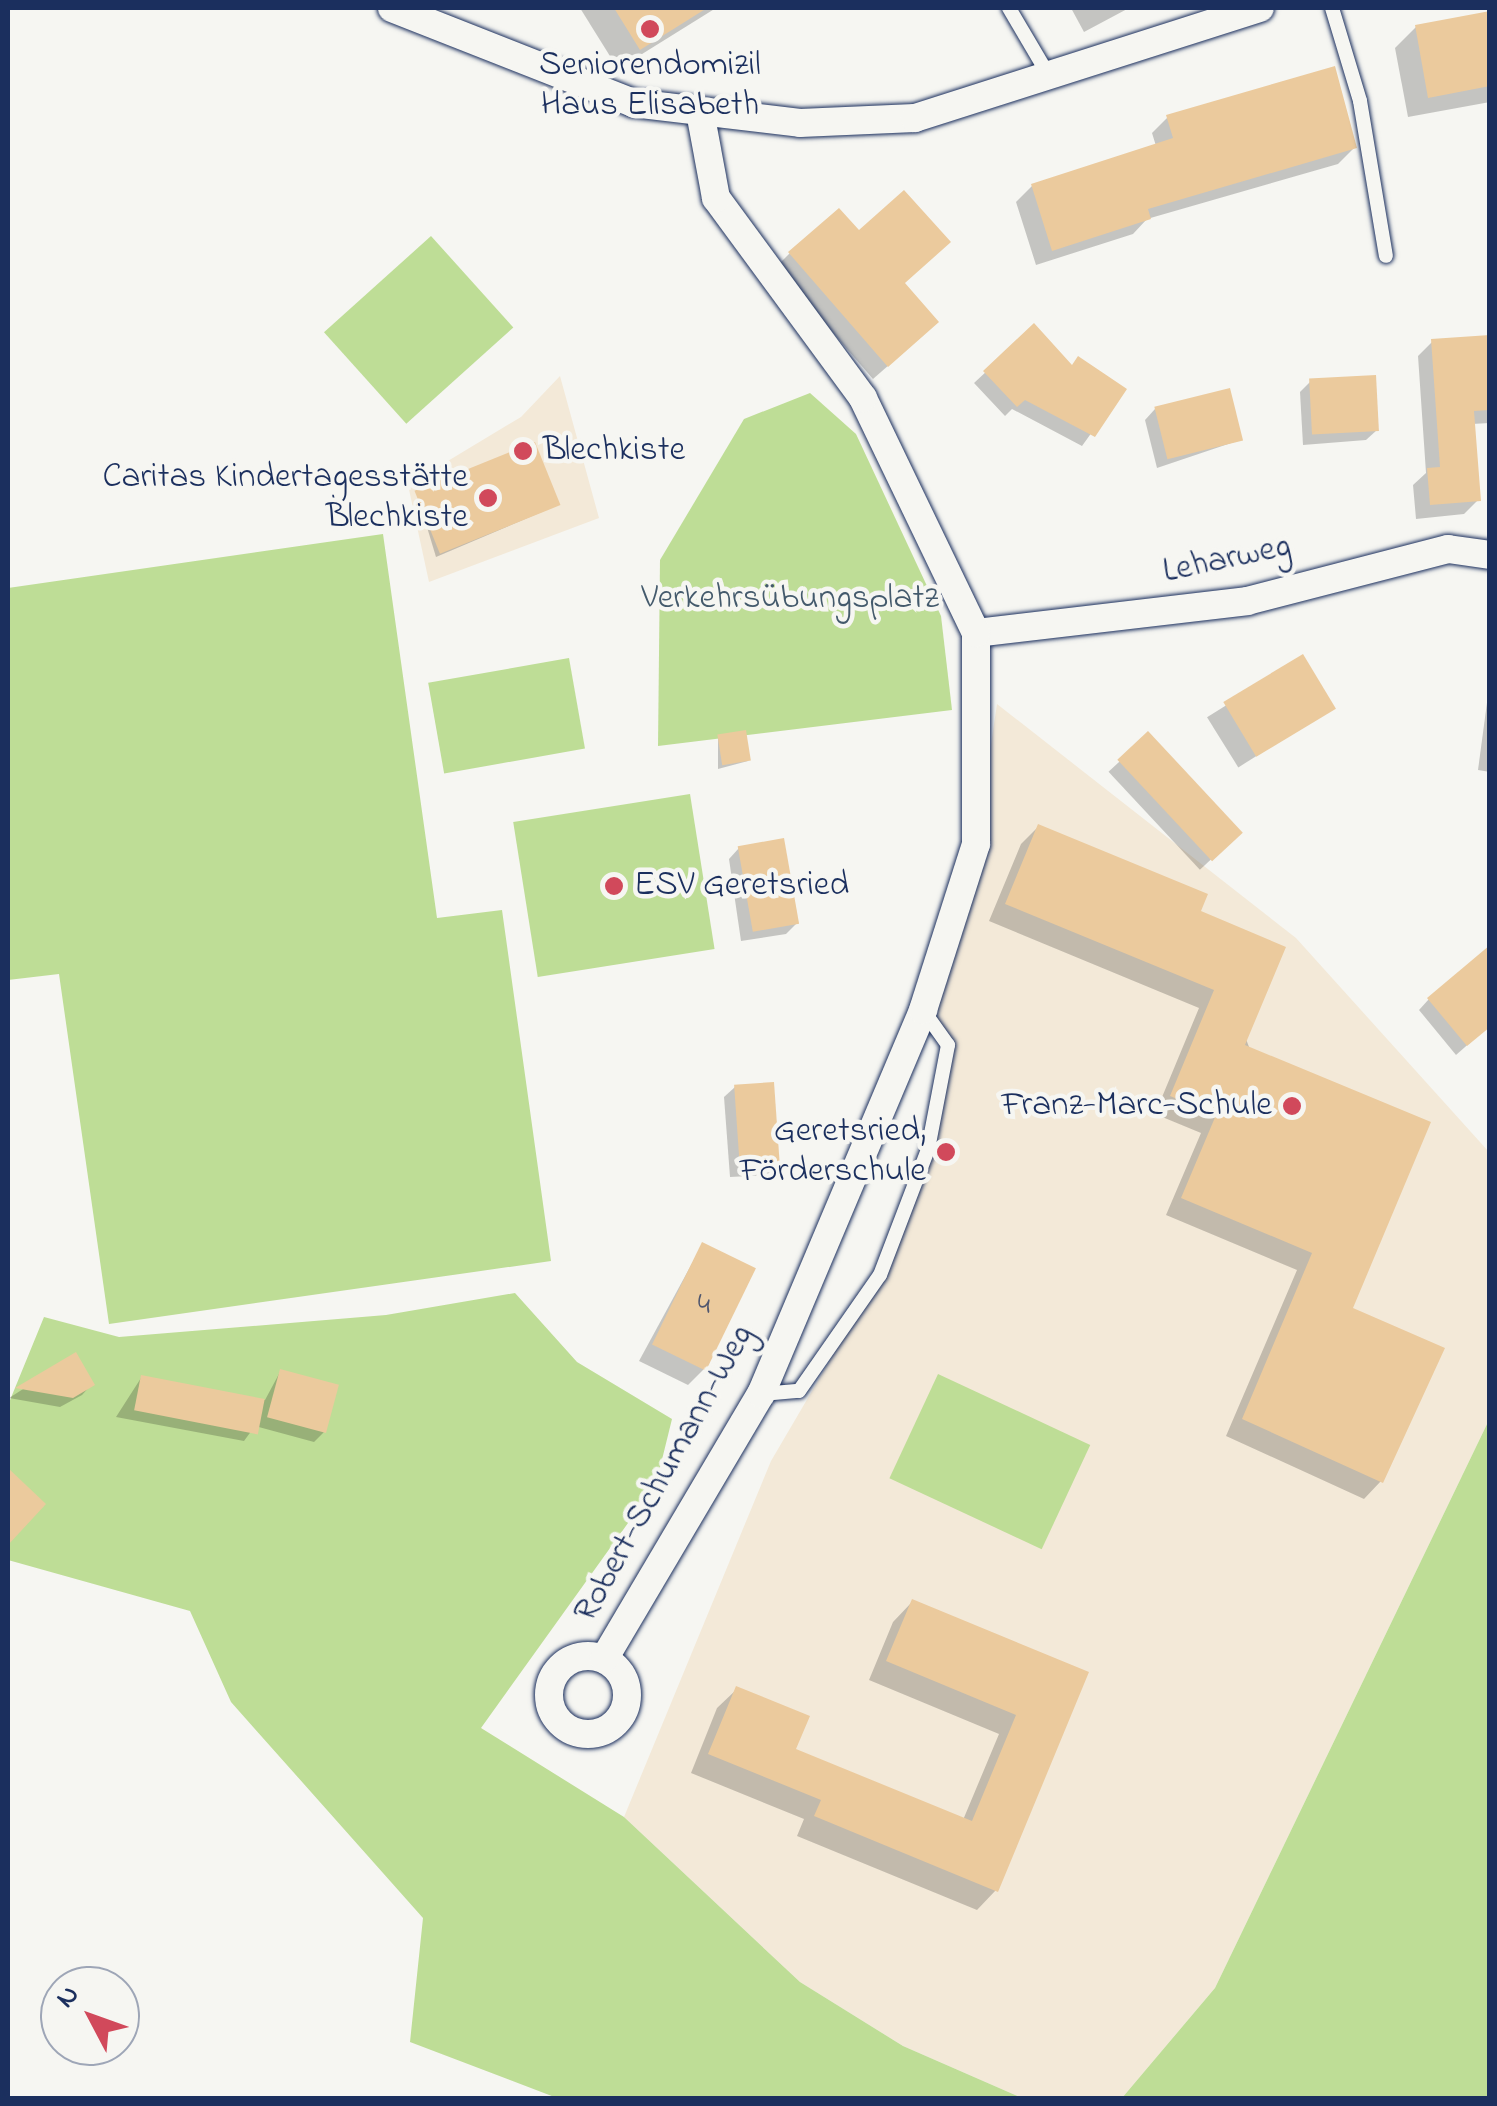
<!DOCTYPE html>
<meta charset="utf-8">
<style>
body{margin:0}
#map{position:relative;width:1497px;height:2106px;overflow:hidden;background:#f6f6f2;font-family:"Indie Flower",sans-serif}
div>[style]{position:absolute}
.built>*{inset:0;background:#f3e9d8}
.green>*{inset:0;background:#bedd96;transform-origin:0 0}
.shadow>*{inset:0;background:#0003;transform-origin:0 0}
.building>*{inset:0;background:#ebca9d;transform-origin:0 0}
.roads{filter:drop-shadow(0 0 2px #1b2f5e) drop-shadow(0 0 2px #1b2f5e)}
.service>*{height:14px;margin:-7px;padding:0 7px;transform-origin:7px;border-radius:7px;background:#f6f6f2}
.minor>*{height:28px;margin:-14px;padding:0 14px;transform-origin:14px;border-radius:14px;background:#f6f6f2}
.minor>.ring{margin:-14px;padding:0;box-sizing:content-box;background:none;border:28px solid #f6f6f2;border-radius:50%}
.dots>*{width:28px;height:28px;translate:-50% -50%;box-sizing:border-box;border:5px solid #f6f6f2;border-radius:50%}
span{translate:-50% -50%;white-space:nowrap;text-align:center;line-height:1.15;-webkit-text-stroke:9px #f6f6f2;paint-order:stroke}
.number-label{font-size:30px;color:#4f566e}
.number-label span{-webkit-text-stroke-width:0}
.poi-label{font-size:35px;color:#1b2f5e}
.left{translate:0 -50%;text-align:left}
.right{translate:-100% -50%;text-align:right}
.street-label{font-size:35px;color:#1b2f5e}
.park-label{font-size:35px;color:#445a6c}
.frame{position:absolute;inset:0;border:10px solid #1b2f5e;pointer-events:none}
.north{position:absolute;left:40px;top:1966px;width:100px;height:100px;box-sizing:border-box;background:#f6f6f2;border:2px solid #9ea6b7;border-radius:50%;rotate:311deg;font-size:28px;font-weight:700;line-height:40px;text-align:center;color:#1b2f5e}
.north::after{content:'';display:block;margin:auto;width:35px;height:45px;background:#d1495b;clip-path:polygon(50% 0,100% 100%,50% 72%,0 100%)}
</style>
<div id="map">
<div class="built">
<i style="clip-path:polygon(560px 376px,599px 518px,429px 582px,408px 485px,521px 417px)"></i>
<i style="clip-path:polygon(997px 704px,1296px 938px,1489px 1152px,1489px 1420px,1215px 1988px,1122px 2098px,1022px 2098px,903px 2046px,800px 1982px,624px 1817px,771px 1461px,887px 1263px,918px 1175px,948px 1045px,923px 1010px,976px 844px)"></i>
</div>
<div class="green">
<i style="left:431px;top:236px;width:123px;height:144px;rotate:48deg"></i>
<i style="clip-path:polygon(810px 393px,856px 434px,941px 616px,952px 710px,658px 746px,660px 560px,744px 419px)"></i>
<i style="clip-path:polygon(383px 534px,437px 918px,502px 910px,551px 1261px,109px 1324px,59px 974px,8px 980px,8px 588px)"></i>
<i style="left:569px;top:658px;width:92px;height:143px;rotate:80deg"></i>
<i style="left:690px;top:794px;width:157px;height:179px;rotate:81deg"></i>
<i style="clip-path:polygon(515px 1293px,577px 1362px,672px 1419px,656px 1484px,481px 1728px,624px 1817px,800px 1982px,903px 2046px,1022px 2098px,557px 2098px,410px 2042px,423px 1918px,231px 1702px,190px 1611px,8px 1560px,8px 1405px,44px 1317px,119px 1337px,386px 1315px)"></i>
<i style="left:938px;top:1374px;width:168px;height:115px;rotate:25deg"></i>
<i style="clip-path:polygon(1489px 1420px,1489px 2098px,1122px 2098px,1215px 1988px)"></i>
</div>
<div class="shadow">
<i style="clip-path:polygon(580px 8px,716px 8px,618px 69px)"></i>
<i style="clip-path:polygon(1071px 8px,1129px 8px,1084px 32px)"></i>
<i style="clip-path:polygon(1490px 13px,1490px 102px,1408px 117px,1395px 48px,1416px 27px)"></i>
<i style="clip-path:polygon(1168px 117px,1354px 148px,1338px 164px,1147px 219px,1133px 234px,1036px 265px,1016px 202px,1032px 186px,1156px 146px,1152px 133px)"></i>
<i style="clip-path:polygon(790px 253px,902px 284px,922px 336px,873px 379px,776px 267px)"></i>
<i style="clip-path:polygon(1034px 327px,1071px 367px,1123px 389px,1082px 446px,1012px 409px,1005px 416px,974px 383px)"></i>
<i style="clip-path:polygon(1490px 337px,1490px 423px,1472px 424px,1478px 500px,1464px 514px,1416px 519px,1413px 485px,1426px 473px,1418px 356px,1433px 341px)"></i>
<i style="clip-path:polygon(1310px 382px,1377px 430px,1366px 440px,1303px 445px,1300px 392px)"></i>
<i style="clip-path:polygon(1155px 409px,1240px 440px,1157px 468px,1145px 420px)"></i>
<i style="clip-path:polygon(417px 494px,558px 505px,436px 557px)"></i>
<i style="left:1302px;top:658px;width:59px;height:112px;rotate:58deg"></i>
<i style="clip-path:polygon(1490px 680px,1490px 772px,1478px 770px)"></i>
<i style="left:1148px;top:735px;width:134px;height:54px;rotate:47deg"></i>
<i style="clip-path:polygon(718px 737px,748px 761px,718px 769px)"></i>
<i style="clip-path:polygon(1038px 827px,1197px 912px,1350px 1309px,1381px 1481px,1364px 1499px,1226px 1436px,1297px 1270px,1166px 1215px,1201px 1133px,1155px 1114px,1199px 1008px,989px 921px,1021px 844px)"></i>
<i style="clip-path:polygon(739px 848px,797px 923px,786px 934px,741px 941px,729px 859px)"></i>
<i style="clip-path:polygon(1429px 999px,1490px 1025px,1456px 1055px,1419px 1010px)"></i>
<i style="clip-path:polygon(735px 1087px,778px 1164px,767px 1175px,730px 1177px,724px 1097px)"></i>
<i style="clip-path:polygon(702px 1245px,704px 1369px,688px 1385px,639px 1361px)"></i>
<i style="clip-path:polygon(75px 1356px,92px 1384px,82px 1395px,60px 1407px,9px 1398px)"></i>
<i style="clip-path:polygon(280px 1372px,324px 1432px,314px 1442px,255px 1426px,244px 1441px,116px 1417px,141px 1378px,265px 1400px)"></i>
<i style="clip-path:polygon(912px 1602px,1086px 1674px,996px 1890px,977px 1910px,797px 1836px,804px 1819px,691px 1773px,717px 1708px,737px 1689px,793px 1750px,963px 1820px,999px 1734px,869px 1680px,893px 1622px)"></i>
</div>
<div class="building">
<i style="clip-path:polygon(614px 8px,707px 8px,640px 50px)"></i>
<i style="clip-path:polygon(1490px 11px,1490px 86px,1428px 98px,1415px 25px)"></i>
<i style="clip-path:polygon(1335px 66px,1357px 148px,1148px 209px,1151px 219px,1052px 251px,1031px 184px,1173px 138px,1166px 115px)"></i>
<i style="clip-path:polygon(904px 190px,951px 242px,905px 283px,939px 322px,888px 367px,788px 252px,839px 208px,859px 230px)"></i>
<i style="clip-path:polygon(1034px 323px,1072px 365px,1078px 356px,1127px 389px,1095px 437px,1025px 400px,1017px 407px,983px 371px)"></i>
<i style="clip-path:polygon(1490px 335px,1490px 410px,1474px 411px,1481px 501px,1430px 505px,1427px 468px,1440px 467px,1431px 339px)"></i>
<i style="left:1376px;top:375px;width:56px;height:67px;rotate:87deg"></i>
<i style="left:1230px;top:388px;width:54px;height:78px;rotate:76deg"></i>
<i style="left:535px;top:442px;width:68px;height:130px;rotate:68deg"></i>
<i style="left:1303px;top:654px;width:64px;height:93px;rotate:59deg"></i>
<i style="left:746px;top:730px;width:31px;height:29px;rotate:81deg"></i>
<i style="left:1148px;top:731px;width:139px;height:42px;rotate:47deg"></i>
<i style="clip-path:polygon(1038px 824px,1208px 894px,1201px 911px,1286px 947px,1245px 1045px,1431px 1122px,1353px 1308px,1445px 1348px,1383px 1483px,1242px 1419px,1312px 1253px,1181px 1198px,1216px 1115px,1170px 1096px,1214px 990px,1005px 904px)"></i>
<i style="left:784px;top:838px;width:87px;height:47px;rotate:80deg"></i>
<i style="clip-path:polygon(1490px 945px,1490px 1027px,1467px 1046px,1427px 998px)"></i>
<i style="left:774px;top:1082px;width:83px;height:40px;rotate:86deg"></i>
<i style="left:702px;top:1242px;width:60px;height:114px;rotate:26deg"></i>
<i style="clip-path:polygon(76px 1352px,95px 1385px,73px 1398px,15px 1388px)"></i>
<i style="left:280px;top:1369px;width:61px;height:50px;rotate:15deg"></i>
<i style="left:141px;top:1375px;width:126px;height:36px;rotate:11deg"></i>
<i style="clip-path:polygon(8px 1468px,46px 1504px,8px 1545px)"></i>
<i style="clip-path:polygon(912px 1599px,1089px 1672px,998px 1892px,814px 1816px,821px 1800px,708px 1754px,736px 1686px,810px 1716px,796px 1749px,972px 1821px,1016px 1715px,886px 1661px)"></i>
</div>
<div class="roads">
<div class="service">
<i style="left:1009px;top:8px;width:79px;rotate:59.5deg"></i>
<i style="left:1332px;top:8px;width:97px;rotate:73.2deg"></i>
<i style="left:1360px;top:101px;width:157px;rotate:80.5deg"></i>
<i style="left:762px;top:1394px;width:37px;rotate:-5deg"></i>
<i style="left:799px;top:1391px;width:141px;rotate:-55.1deg"></i>
<i style="left:880px;top:1275px;width:135px;rotate:-69.1deg"></i>
<i style="left:928px;top:1149px;width:106px;rotate:-79.1deg"></i>
<i style="left:948px;top:1045px;width:43px;rotate:-125.5deg"></i>
</div>
<div class="minor">
<i style="left:392px;top:8px;width:259px;rotate:21.5deg"></i>
<i style="left:633px;top:103px;width:168px;rotate:6.8deg"></i>
<i style="left:800px;top:123px;width:115px;rotate:-2.5deg"></i>
<i style="left:915px;top:118px;width:362px;rotate:-17.7deg"></i>
<i style="left:976px;top:633px;width:273px;rotate:-6.7deg"></i>
<i style="left:1247px;top:601px;width:208px;rotate:-14.5deg"></i>
<i style="left:1448px;top:549px;width:42px;rotate:8.1deg"></i>
<i class="ring" style="left:549px;top:1656px;width:50px;height:50px"></i>
<i style="left:604px;top:1659px;width:308px;rotate:-59.4deg"></i>
<i style="left:761px;top:1394px;width:417px;rotate:-67.1deg"></i>
<i style="left:923px;top:1010px;width:174px;rotate:-72.3deg"></i>
<i style="left:976px;top:844px;width:211px;rotate:-90deg"></i>
<i style="left:976px;top:633px;width:261px;rotate:-115.7deg"></i>
<i style="left:863px;top:398px;width:248px;rotate:-126.3deg"></i>
<i style="left:716px;top:198px;width:82px;rotate:-100.5deg"></i>
</div>
</div>
<div class="dots">
<i style="left:650px;top:29px;background:#d1495b"></i>
<i style="left:523px;top:451px;background:#d1495b"></i>
<i style="left:488px;top:498px;background:#d1495b"></i>
<i style="left:614px;top:886px;background:#d1495b"></i>
<i style="left:1292px;top:1106px;background:#d1495b"></i>
<i style="left:946px;top:1152px;background:#d1495b"></i>
</div>
<div class="number-label">
<span style="left:704px;top:1306px">4</span>
</div>
<div class="poi-label">
<span style="left:650px;top:86px">Seniorendomizil<br>Haus Elisabeth</span>
<span class="left" style="left:543px;top:451px">Blechkiste</span>
<span class="right" style="left:468px;top:498px">Caritas Kindertagesstätte<br>Blechkiste</span>
<span class="left" style="left:634px;top:886px">ESV Geretsried</span>
<span class="right" style="left:1272px;top:1106px">Franz-Marc-Schule</span>
<span class="right" style="left:926px;top:1152px">Geretsried,<br>Förderschule</span>
</div>
<div class="street-label">
<span style="left:1227px;top:560px;rotate:-12deg">Leharweg</span>
<span style="left:665px;top:1474px;rotate:-61deg">Robert-Schumann-Weg</span>
</div>
<div class="park-label">
<span style="left:790px;top:599px">Verkehrsübungsplatz</span>
</div>
<div class="frame"></div>
<div class="north">N</div>
</div>
